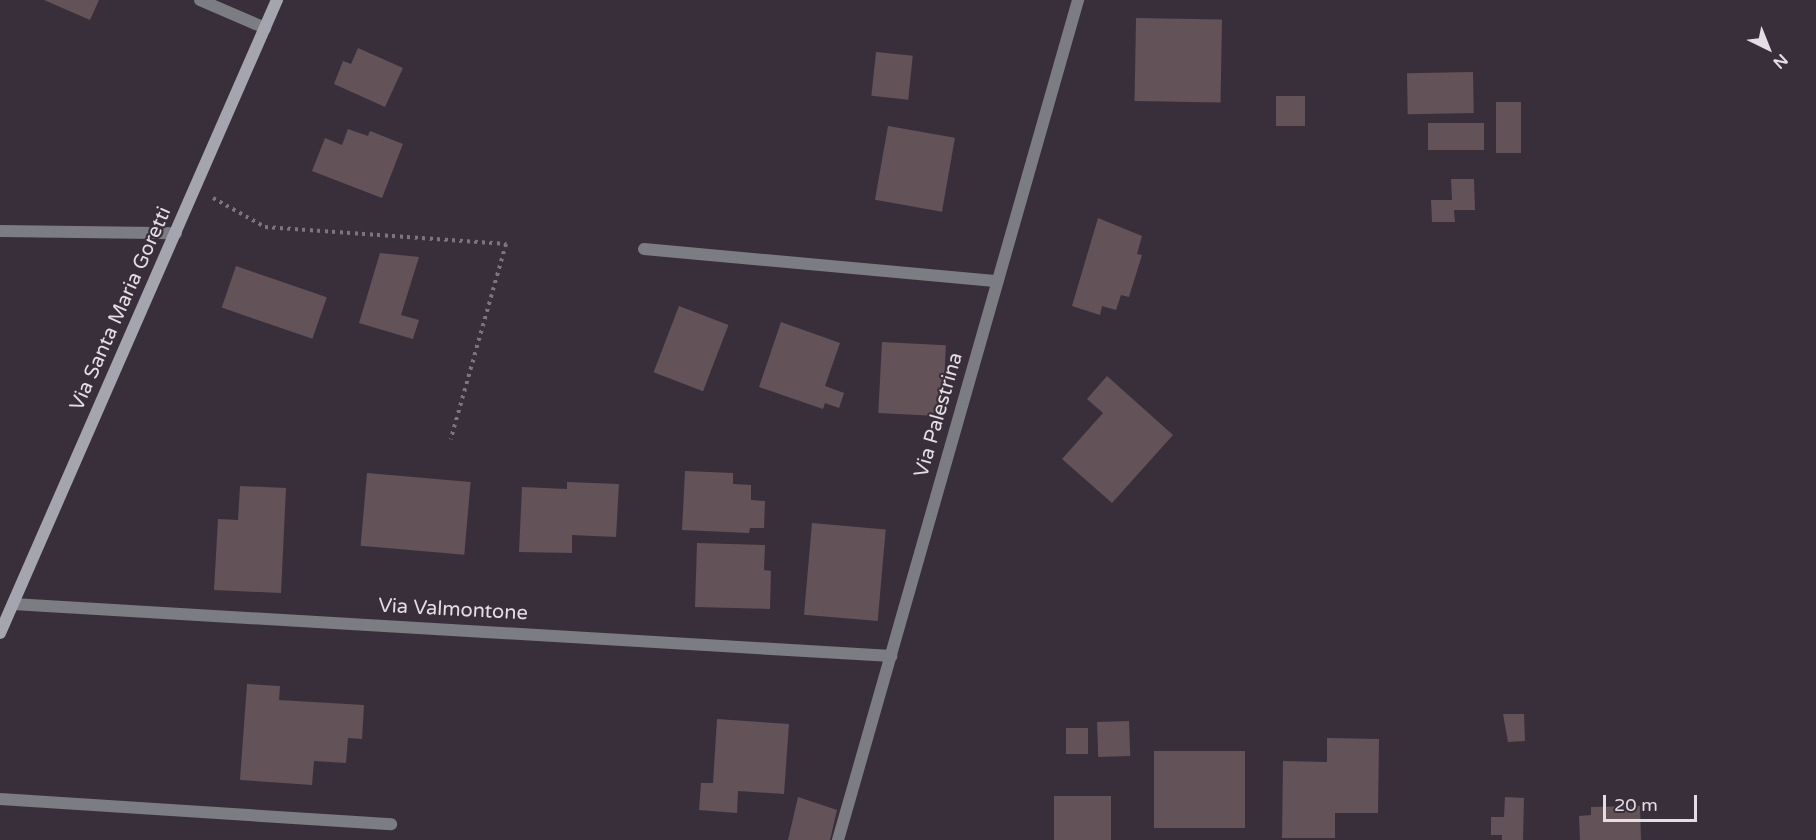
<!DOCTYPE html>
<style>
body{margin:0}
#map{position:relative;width:1816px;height:840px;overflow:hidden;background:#392f3b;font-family:"Varela Round",sans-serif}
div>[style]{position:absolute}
.building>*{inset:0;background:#635258;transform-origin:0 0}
.path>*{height:4px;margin-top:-2px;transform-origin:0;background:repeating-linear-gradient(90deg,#7d747e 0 3px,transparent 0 7.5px)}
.service>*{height:12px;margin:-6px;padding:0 6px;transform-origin:6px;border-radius:6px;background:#7c7c83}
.minor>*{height:12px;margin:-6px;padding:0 6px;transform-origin:6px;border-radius:6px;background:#7c7c83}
.secondary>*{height:12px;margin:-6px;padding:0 6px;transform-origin:6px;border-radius:6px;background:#a5a5b0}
span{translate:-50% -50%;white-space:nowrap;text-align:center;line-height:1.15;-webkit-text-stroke:4.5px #392f3b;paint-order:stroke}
.street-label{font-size:20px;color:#e3dde4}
.north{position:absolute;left:1738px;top:18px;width:60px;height:60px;-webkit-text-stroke:4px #392f3b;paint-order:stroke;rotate:137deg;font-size:16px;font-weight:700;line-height:24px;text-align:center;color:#e3dde4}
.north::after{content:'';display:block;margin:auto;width:21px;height:27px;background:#e3dde4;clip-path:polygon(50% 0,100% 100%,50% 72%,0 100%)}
.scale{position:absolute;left:1603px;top:795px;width:94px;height:27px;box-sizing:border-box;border:3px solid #e3dde4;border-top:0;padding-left:8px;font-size:18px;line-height:21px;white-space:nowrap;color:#e3dde4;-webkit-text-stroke:4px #392f3b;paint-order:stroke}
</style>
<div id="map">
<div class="building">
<i style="clip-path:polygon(44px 0,99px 0,90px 20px)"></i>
<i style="left:1136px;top:18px;width:86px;height:83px;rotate:1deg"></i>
<i style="clip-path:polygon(358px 48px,403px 68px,385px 107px,334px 84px,343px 61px,351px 64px)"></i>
<i style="left:876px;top:52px;width:37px;height:44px;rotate:6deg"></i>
<i style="left:1473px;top:72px;width:41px;height:66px;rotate:89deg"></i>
<i style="left:1276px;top:96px;width:29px;height:30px"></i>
<i style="left:1496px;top:102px;width:25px;height:51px"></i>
<i style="left:1428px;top:123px;width:56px;height:27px"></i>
<i style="left:888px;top:126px;width:68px;height:75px;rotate:10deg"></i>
<i style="clip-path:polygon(348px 129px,368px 136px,370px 131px,403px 144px,382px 198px,312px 171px,325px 138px,342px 145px)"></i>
<i style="clip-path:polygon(1451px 179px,1474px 179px,1475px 210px,1454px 210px,1455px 222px,1432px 222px,1431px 200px,1452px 200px)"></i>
<i style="clip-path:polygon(1098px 218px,1142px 236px,1137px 254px,1142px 255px,1129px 297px,1121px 295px,1116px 310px,1102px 306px,1100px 315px,1072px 306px)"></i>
<i style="clip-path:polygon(380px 253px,419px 257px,401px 315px,419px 320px,413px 339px,359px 323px)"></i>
<i style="left:236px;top:266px;width:96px;height:44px;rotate:19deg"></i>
<i style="left:679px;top:306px;width:53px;height:71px;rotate:21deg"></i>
<i style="clip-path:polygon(781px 322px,840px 343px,825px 386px,844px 393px,839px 408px,825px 403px,823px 409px,759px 387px)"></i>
<i style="left:882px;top:342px;width:64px;height:71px;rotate:3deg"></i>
<i style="clip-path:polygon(1107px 376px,1173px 435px,1112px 503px,1062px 459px,1103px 413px,1087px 399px)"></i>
<i style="clip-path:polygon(685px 471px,733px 473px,733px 484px,751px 485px,751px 500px,765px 501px,764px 528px,750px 528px,749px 533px,682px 530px)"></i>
<i style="left:367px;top:473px;width:104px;height:73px;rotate:5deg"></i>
<i style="clip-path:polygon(567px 482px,619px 484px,616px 537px,572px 535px,572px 553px,519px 552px,522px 487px,567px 489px)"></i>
<i style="clip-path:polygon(240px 486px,286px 488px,281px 593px,214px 590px,218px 519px,238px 520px)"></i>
<i style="left:812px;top:523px;width:74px;height:92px;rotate:5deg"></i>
<i style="clip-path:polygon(697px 543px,765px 545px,764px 570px,771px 571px,770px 609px,695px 607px)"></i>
<i style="clip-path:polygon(247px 684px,280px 686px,279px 700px,364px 705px,362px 739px,348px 738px,346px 763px,314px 761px,312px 785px,240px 780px)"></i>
<i style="clip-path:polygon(1503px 714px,1524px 714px,1525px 741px,1508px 742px)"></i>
<i style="clip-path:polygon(717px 719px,789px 724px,784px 794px,738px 791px,737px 813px,699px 810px,701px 783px,713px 783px)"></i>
<i style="left:1129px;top:721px;width:35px;height:32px;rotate:88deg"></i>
<i style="left:1066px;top:728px;width:22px;height:26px"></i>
<i style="clip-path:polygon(1327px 738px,1379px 739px,1378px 813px,1335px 813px,1335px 838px,1282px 838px,1283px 761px,1327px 762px)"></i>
<i style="left:1154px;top:751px;width:91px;height:77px"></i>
<i style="left:1111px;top:796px;width:44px;height:57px;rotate:90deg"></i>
<i style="clip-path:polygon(798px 797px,837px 810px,830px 840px,788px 840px)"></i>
<i style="clip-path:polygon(1505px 797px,1524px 798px,1523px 840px,1502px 840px,1502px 835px,1491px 835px,1491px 817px,1504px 817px)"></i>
<i style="clip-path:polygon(1640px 806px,1641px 840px,1580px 840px,1579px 816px,1591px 815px,1591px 807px)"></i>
</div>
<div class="path">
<i style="left:213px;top:198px;width:60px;rotate:29.1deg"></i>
<i style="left:265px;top:227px;width:242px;rotate:4deg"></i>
<i style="left:506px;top:244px;width:203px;rotate:105.8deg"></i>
</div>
<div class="service">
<i style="left:200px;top:0;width:71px;rotate:23.3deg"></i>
</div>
<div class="minor">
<i style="left:0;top:231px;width:176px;rotate:0.7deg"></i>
<i style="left:644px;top:249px;width:355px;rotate:5.2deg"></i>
<i style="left:13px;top:604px;width:880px;rotate:3.39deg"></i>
<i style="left:0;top:799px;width:392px;rotate:3.7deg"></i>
<i style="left:838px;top:840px;width:874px;rotate:-74.05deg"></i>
</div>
<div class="secondary">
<i style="left:0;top:633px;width:691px;rotate:-66.37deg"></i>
</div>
<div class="street-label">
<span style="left:121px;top:309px;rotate:-66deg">Via Santa Maria Goretti</span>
<span style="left:939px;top:415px;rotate:-74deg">Via Palestrina</span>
<span style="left:453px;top:610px;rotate:3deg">Via Valmontone</span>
</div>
<div class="north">N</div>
<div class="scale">20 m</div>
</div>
